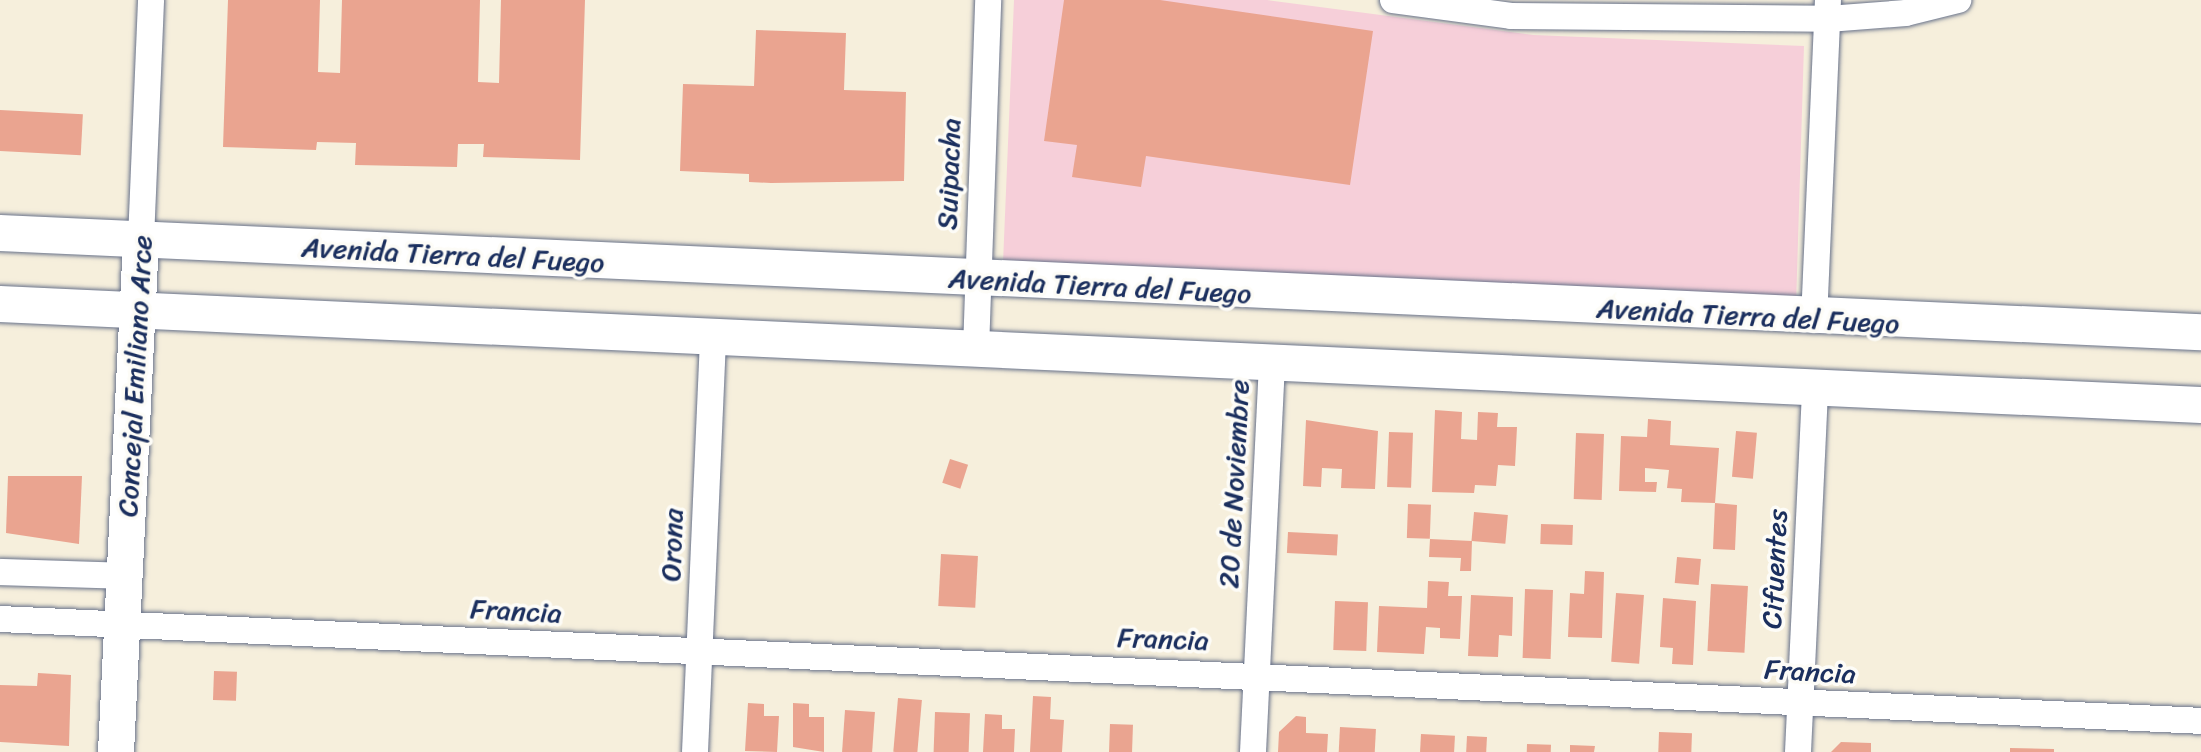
<!DOCTYPE html>
<style>
body{margin:0}
#map{position:relative;width:2201px;height:752px;overflow:hidden;background:#f6efdc;font-family:Sriracha,sans-serif}
div>[style]{position:absolute}
.built>*{inset:0;background:#f6cfd9}
.building>*{inset:0;background:#eaa490;transform-origin:0 0}
.roads{filter:drop-shadow(0 0 2px #68728a) drop-shadow(0 0 2px #68728a)}
.street>*{height:26px;margin:-13px;padding:0 13px;transform-origin:13px;border-radius:13px;background:#fff}
.secondary>*{height:36px;margin:-18px;padding:0 18px;transform-origin:18px;border-radius:18px;background:#fff}
span{translate:-50% -50%;white-space:nowrap;text-align:center;line-height:1.15;-webkit-text-stroke:7px #fdfcf7;paint-order:stroke}
.street-label{font-size:28px;color:#1b2f5e}
</style>
<div id="map">
<div class="built">
<i style="clip-path:polygon(1014px 0,1267px 0,1533px 35px,1804px 46px,1796px 305px,1003px 263px)"></i>
</div>
<div class="building">
<i style="clip-path:polygon(228px 0,320px 0,318px 72px,340px 73px,342px 0,480px 0,478px 82px,499px 83px,501px 0,585px 0,580px 160px,483px 157px,484px 144px,458px 144px,457px 167px,355px 165px,356px 143px,317px 142px,316px 150px,223px 147px)"></i>
<i style="clip-path:polygon(1064px 0,1160px 0,1373px 31px,1350px 185px,1146px 156px,1141px 187px,1072px 177px,1077px 145px,1044px 141px)"></i>
<i style="clip-path:polygon(756px 30px,846px 33px,844px 90px,906px 92px,904px 181px,771px 183px,749px 182px,749px 174px,680px 171px,683px 84px,754px 86px)"></i>
<i style="left:0;top:110px;width:83px;height:41px;rotate:3deg"></i>
<i style="clip-path:polygon(1435px 410px,1462px 412px,1461px 439px,1477px 440px,1478px 412px,1498px 413px,1497px 427px,1517px 427px,1515px 466px,1498px 465px,1496px 486px,1475px 485px,1474px 493px,1432px 492px)"></i>
<i style="clip-path:polygon(1648px 419px,1671px 421px,1670px 445px,1719px 448px,1715px 503px,1737px 505px,1735px 550px,1713px 549px,1715px 503px,1681px 502px,1682px 489px,1667px 488px,1669px 470px,1645px 468px,1645px 482px,1657px 482px,1656px 492px,1619px 491px,1621px 436px,1647px 437px)"></i>
<i style="clip-path:polygon(1306px 420px,1378px 431px,1375px 489px,1341px 488px,1342px 469px,1322px 468px,1321px 487px,1303px 486px)"></i>
<i style="left:1736px;top:431px;width:21px;height:46px;rotate:5deg"></i>
<i style="left:1389px;top:432px;width:24px;height:55px;rotate:2deg"></i>
<i style="left:1576px;top:433px;width:28px;height:66px;rotate:2deg"></i>
<i style="left:950px;top:459px;width:19px;height:25px;rotate:18deg"></i>
<i style="clip-path:polygon(8px 476px,82px 476px,79px 544px,6px 533px)"></i>
<i style="left:1408px;top:504px;width:23px;height:34px;rotate:2deg"></i>
<i style="left:1474px;top:512px;width:34px;height:29px;rotate:5deg"></i>
<i style="left:1541px;top:524px;width:32px;height:20px;rotate:2deg"></i>
<i style="left:1288px;top:532px;width:50px;height:21px;rotate:3deg"></i>
<i style="clip-path:polygon(1430px 539px,1472px 541px,1471px 571px,1460px 571px,1461px 558px,1429px 557px)"></i>
<i style="left:941px;top:554px;width:37px;height:52px;rotate:3deg"></i>
<i style="left:1677px;top:557px;width:24px;height:26px;rotate:5deg"></i>
<i style="clip-path:polygon(1585px 571px,1604px 572px,1602px 638px,1568px 637px,1570px 593px,1584px 594px)"></i>
<i style="clip-path:polygon(1428px 581px,1449px 582px,1448px 596px,1462px 596px,1460px 639px,1440px 638px,1440px 628px,1426px 627px,1424px 654px,1377px 652px,1379px 606px,1427px 608px)"></i>
<i style="left:1711px;top:584px;width:37px;height:67px;rotate:3deg"></i>
<i style="left:1525px;top:589px;width:28px;height:69px;rotate:2deg"></i>
<i style="left:1616px;top:593px;width:28px;height:69px;rotate:4deg"></i>
<i style="clip-path:polygon(1471px 595px,1513px 597px,1512px 636px,1499px 635px,1498px 657px,1468px 656px)"></i>
<i style="clip-path:polygon(1663px 598px,1696px 601px,1693px 665px,1672px 664px,1673px 648px,1660px 647px)"></i>
<i style="left:1335px;top:601px;width:33px;height:49px;rotate:2deg"></i>
<i style="left:214px;top:671px;width:23px;height:29px;rotate:2deg"></i>
<i style="clip-path:polygon(38px 673px,71px 675px,69px 746px,0 742px,0 685px,37px 686px)"></i>
<i style="clip-path:polygon(1033px 696px,1051px 697px,1050px 719px,1064px 720px,1062px 752px,1030px 752px)"></i>
<i style="left:898px;top:698px;width:24px;height:54px;rotate:5deg"></i>
<i style="clip-path:polygon(748px 703px,764px 704px,764px 716px,779px 716px,777px 752px,745px 751px)"></i>
<i style="clip-path:polygon(793px 703px,809px 704px,809px 717px,824px 717px,824px 752px,793px 747px)"></i>
<i style="left:845px;top:710px;width:30px;height:42px;rotate:4deg"></i>
<i style="left:935px;top:712px;width:35px;height:40px;rotate:2deg"></i>
<i style="clip-path:polygon(985px 714px,1002px 715px,1002px 729px,1015px 729px,1014px 752px,983px 752px)"></i>
<i style="clip-path:polygon(1296px 716px,1306px 717px,1306px 733px,1328px 734px,1327px 752px,1278px 752px,1279px 732px)"></i>
<i style="left:1110px;top:724px;width:23px;height:28px;rotate:2deg"></i>
<i style="left:1340px;top:727px;width:36px;height:25px;rotate:3deg"></i>
<i style="left:1659px;top:732px;width:33px;height:20px;rotate:2deg"></i>
<i style="left:1421px;top:734px;width:34px;height:18px;rotate:3deg"></i>
<i style="left:1467px;top:736px;width:20px;height:16px;rotate:3deg"></i>
<i style="clip-path:polygon(1841px 742px,1871px 743px,1871px 752px,1831px 752px)"></i>
<i style="left:1527px;top:744px;width:24px;height:8px;rotate:2deg"></i>
<i style="clip-path:polygon(1570px 745px,1595px 746px,1594px 752px,1570px 752px)"></i>
<i style="clip-path:polygon(2010px 748px,2054px 749px,2054px 752px,2010px 752px)"></i>
</div>
<div class="roads">
<div class="street">
<i style="left:1393px;top:0;width:119px;rotate:7.7deg"></i>
<i style="left:1511px;top:16px;width:317px;rotate:0.5deg"></i>
<i style="left:1828px;top:19px;width:78px;rotate:-4.4deg"></i>
<i style="left:1906px;top:13px;width:54px;rotate:-14deg"></i>
<i style="left:141px;top:240px;width:240px;rotate:-87.6deg"></i>
<i style="left:1814px;top:320px;width:320px;rotate:-87.5deg"></i>
<i style="left:976px;top:350px;width:350px;rotate:-88deg"></i>
<i style="left:0;top:572px;width:125px;rotate:1.8deg"></i>
<i style="left:0;top:619px;width:2203px;rotate:2.65deg"></i>
<i style="left:695px;top:752px;width:412px;rotate:-87.5deg"></i>
<i style="left:1253px;top:752px;width:389px;rotate:-87.2deg"></i>
<i style="left:1798px;top:752px;width:363px;rotate:-87.3deg"></i>
</div>
<div class="secondary">
<i style="left:0;top:233px;width:2203px;rotate:2.58deg"></i>
<i style="left:0;top:304px;width:2203px;rotate:2.63deg"></i>
<i style="left:116px;top:752px;width:513px;rotate:-87.2deg"></i>
</div>
</div>
<div class="street-label">
<span style="left:949px;top:174px;rotate:-88deg">Suipacha</span>
<span style="left:453px;top:255px;rotate:3deg">Avenida Tierra del Fuego</span>
<span style="left:1100px;top:286px;rotate:3deg">Avenida Tierra del Fuego</span>
<span style="left:1748px;top:316px;rotate:3deg">Avenida Tierra del Fuego</span>
<span style="left:135px;top:376px;rotate:-87deg">Concejal Emiliano Arce</span>
<span style="left:1234px;top:484px;rotate:-87deg">20 de Noviembre</span>
<span style="left:672px;top:545px;rotate:-88deg">Orona</span>
<span style="left:1775px;top:569px;rotate:-87deg">Cifuentes</span>
<span style="left:516px;top:611px;rotate:3deg">Francia</span>
<span style="left:1163px;top:639px;rotate:2deg">Francia</span>
<span style="left:1810px;top:672px;rotate:3deg">Francia</span>
</div>
</div>
